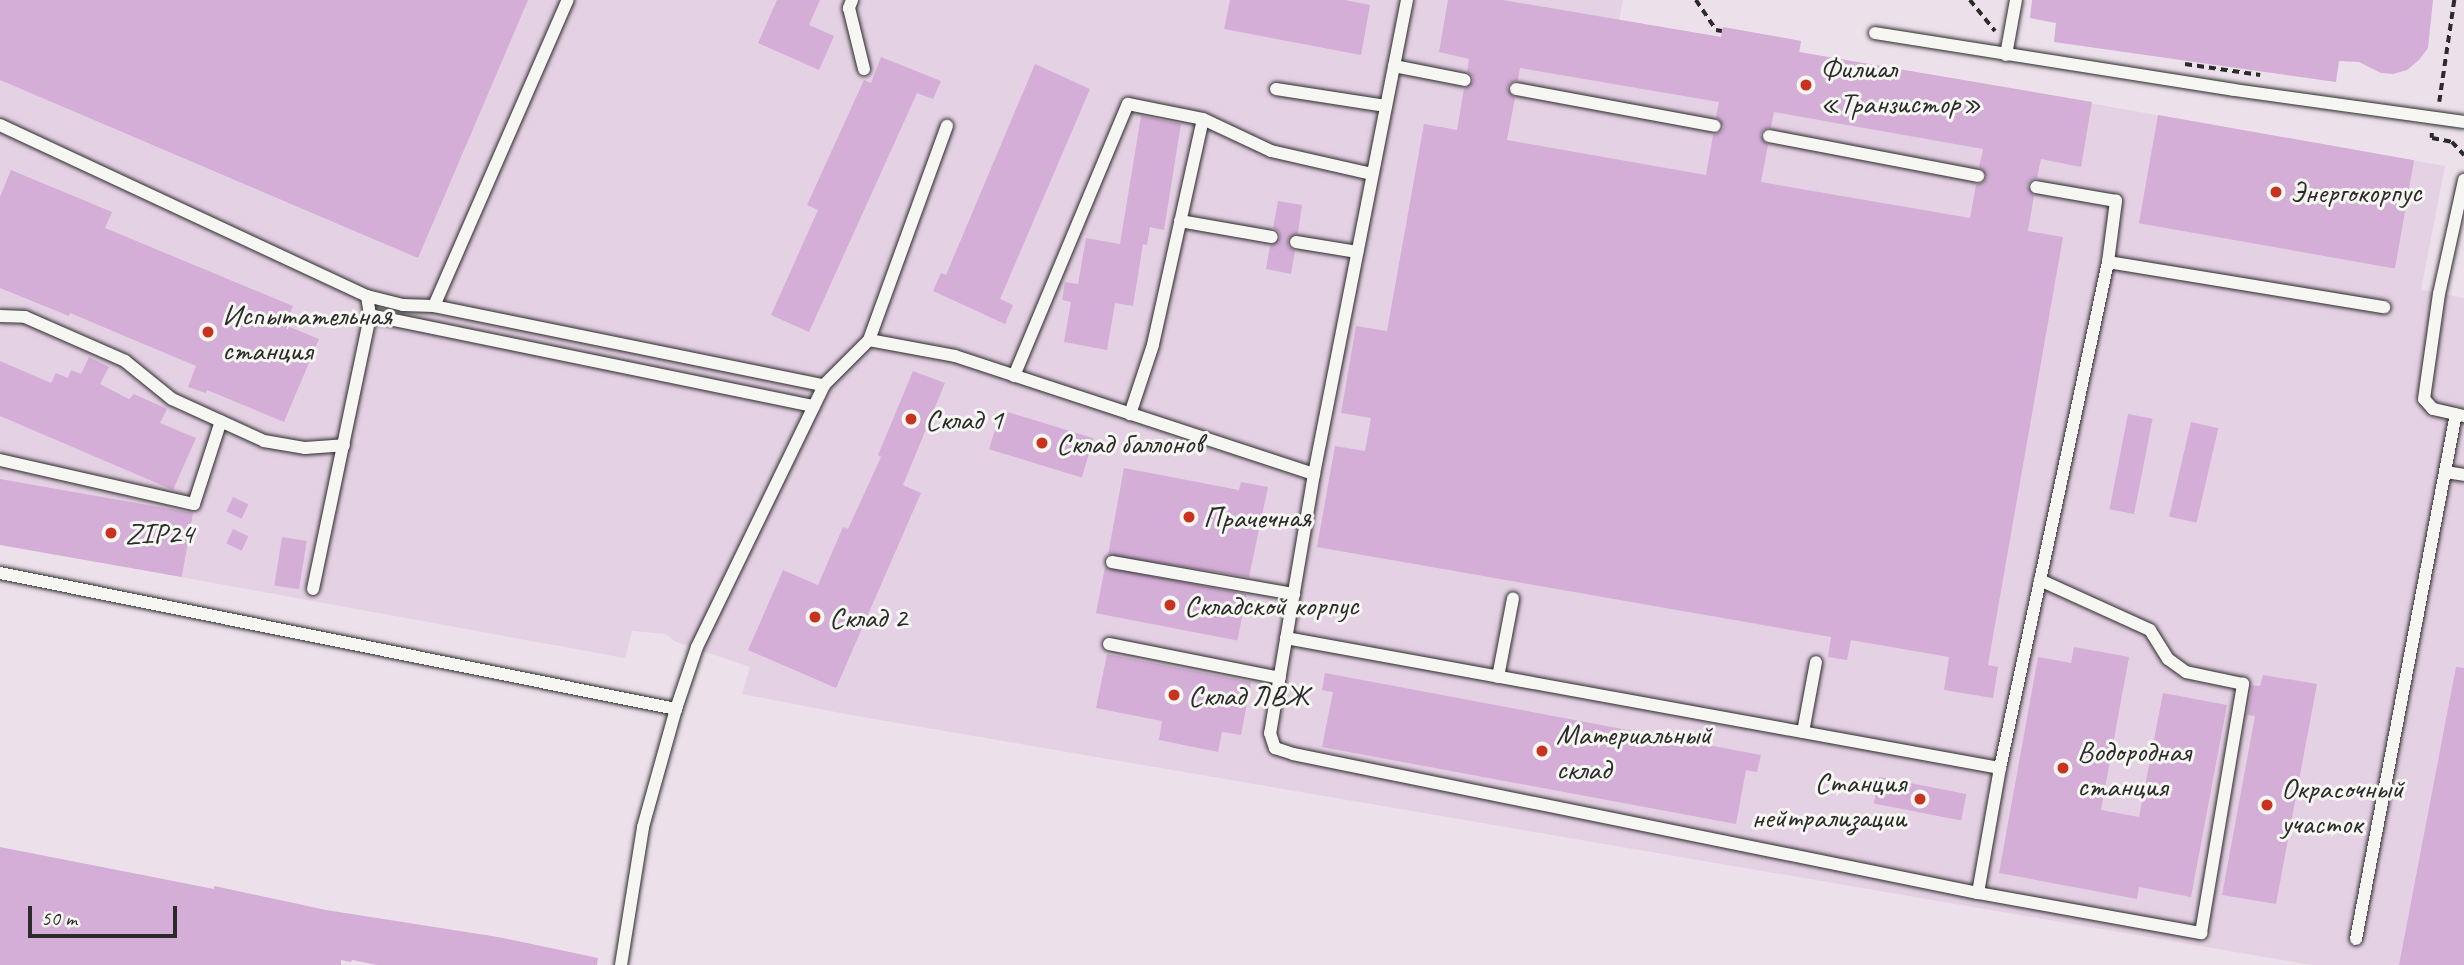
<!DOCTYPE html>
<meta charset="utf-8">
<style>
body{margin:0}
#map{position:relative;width:2464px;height:965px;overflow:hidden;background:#ece0ea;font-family:Caveat,sans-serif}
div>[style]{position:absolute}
.built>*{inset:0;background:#e5d1e4}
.building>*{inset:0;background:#d4aed7;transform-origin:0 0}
.path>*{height:3.5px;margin-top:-1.75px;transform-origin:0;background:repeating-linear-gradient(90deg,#2b2b2b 0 7px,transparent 0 12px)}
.roads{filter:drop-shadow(0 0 2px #2b2b2b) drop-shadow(0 0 2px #2b2b2b)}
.lane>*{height:12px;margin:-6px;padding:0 6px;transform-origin:6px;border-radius:6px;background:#f6f6f2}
.dots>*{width:19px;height:19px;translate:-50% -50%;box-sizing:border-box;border:4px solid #f6f6f2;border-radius:50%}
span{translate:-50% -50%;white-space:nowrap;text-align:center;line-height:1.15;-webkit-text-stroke:6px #f6f6f2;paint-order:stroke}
.poi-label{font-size:30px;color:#2b2b2b}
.left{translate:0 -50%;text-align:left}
.right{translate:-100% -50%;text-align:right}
.scale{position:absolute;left:28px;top:906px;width:149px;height:32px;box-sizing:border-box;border:4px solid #2b2b2b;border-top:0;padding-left:9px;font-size:21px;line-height:24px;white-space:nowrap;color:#2b2b2b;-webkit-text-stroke:5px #f6f6f2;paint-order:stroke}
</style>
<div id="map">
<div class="built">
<i style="clip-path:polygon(0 0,1623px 0,1619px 20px,1721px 37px,1723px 27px,1801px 41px,1800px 52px,2445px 166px,2421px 290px,2464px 298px,2464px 965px,2312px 965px,851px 715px,742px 694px,750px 667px,676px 642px,666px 634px,632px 631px,625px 658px,0 544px)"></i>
</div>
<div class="building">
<i style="clip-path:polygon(0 0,528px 0,418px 258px,0 80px)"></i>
<i style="clip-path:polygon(777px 0,820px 0,809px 25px,834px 36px,819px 70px,758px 43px)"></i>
<i style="clip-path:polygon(1230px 0,1345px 0,1370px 5px,1361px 55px,1224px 29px)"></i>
<i style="clip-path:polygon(evenodd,1448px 0,1503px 0,1721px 37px,1723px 27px,1801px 41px,1799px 52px,2092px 102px,2081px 167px,2041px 159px,2037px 178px,2030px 181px,2027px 186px,2034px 196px,2028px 231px,2063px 237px,1988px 665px,1998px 667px,1993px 698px,1944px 690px,1949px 657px,1851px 640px,1847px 660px,1828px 657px,1831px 637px,1317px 547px,1335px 446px,1365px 451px,1371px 418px,1341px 413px,1356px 326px,1387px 331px,1424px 124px,1457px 130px,1464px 89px,1473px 82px,1473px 77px,1467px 72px,1469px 59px,1439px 52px,1448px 0,1520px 68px,1719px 102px,1716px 117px,1724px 127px,1721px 132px,1713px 135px,1706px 175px,1507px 140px,1515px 98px,1507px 88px,1510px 83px,1518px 80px,1520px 68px,1448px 0,1774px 112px,1983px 149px,1979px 167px,1987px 177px,1984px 182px,1976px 185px,1970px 218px,1761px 182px,1768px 145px,1760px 135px,1763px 130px,1771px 127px,1774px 112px)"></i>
<i style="clip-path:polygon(2032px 0,2433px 0,2428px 48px,2419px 60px,2407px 70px,2393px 74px,2381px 73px,2359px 62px,2339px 61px,2336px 82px,2054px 42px,2056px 23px,2030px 18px)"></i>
<i style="clip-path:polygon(881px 57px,941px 81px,933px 99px,917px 93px,809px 332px,771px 315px,818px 210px,807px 205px,864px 80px,871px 83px)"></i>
<i style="clip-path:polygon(1035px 64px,1090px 89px,1000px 299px,1013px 305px,1005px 324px,933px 291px,941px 273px,946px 275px)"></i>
<i style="left:2158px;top:115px;width:260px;height:110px;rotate:10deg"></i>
<i style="clip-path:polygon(1141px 116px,1181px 124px,1164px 230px,1150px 227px,1147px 245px,1143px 244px,1133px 306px,1115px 303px,1107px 350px,1064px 342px,1071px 302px,1062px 300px,1065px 282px,1078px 284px,1086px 238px,1120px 244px)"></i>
<i style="clip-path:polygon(11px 170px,112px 212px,105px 228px,293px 306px,285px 325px,319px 339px,284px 422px,207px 390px,206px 393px,188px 387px,196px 366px,70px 313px,69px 316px,0 288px,0 197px)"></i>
<i style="clip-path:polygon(1278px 201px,1302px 205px,1298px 233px,1288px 240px,1288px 246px,1295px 251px,1291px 274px,1266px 269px,1270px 246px,1280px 239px,1280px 233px,1273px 228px)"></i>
<i style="clip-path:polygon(89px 357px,109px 367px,100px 384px,129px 399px,134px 394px,167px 409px,160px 423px,196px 438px,173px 490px,0 416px,0 361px,51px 383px,56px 373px,68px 378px,71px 370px,81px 374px)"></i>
<i style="clip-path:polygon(913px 371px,945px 383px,903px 485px,921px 493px,836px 688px,748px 650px,783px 570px,818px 585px,843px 527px,848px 529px,881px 457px,878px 455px)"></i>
<i style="left:1001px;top:410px;width:97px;height:41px;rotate:17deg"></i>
<i style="left:2128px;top:414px;width:25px;height:97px;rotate:11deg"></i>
<i style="left:2191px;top:422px;width:28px;height:97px;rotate:13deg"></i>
<i style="clip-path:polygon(1124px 468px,1239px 490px,1241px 482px,1268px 487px,1249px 577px,1108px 555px)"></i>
<i style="left:0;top:479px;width:196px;height:65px;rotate:10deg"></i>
<i style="left:233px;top:497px;width:17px;height:16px;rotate:25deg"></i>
<i style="left:233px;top:529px;width:17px;height:16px;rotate:25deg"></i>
<i style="left:282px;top:537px;width:25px;height:49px;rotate:9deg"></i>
<i style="left:1105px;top:567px;width:144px;height:47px;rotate:11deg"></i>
<i style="clip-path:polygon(2074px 647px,2129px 657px,2101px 810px,2139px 817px,2163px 693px,2227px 705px,2191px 897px,2139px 887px,2137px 899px,1999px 873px,2038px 657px,2071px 663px)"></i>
<i style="clip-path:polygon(1107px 654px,1251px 682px,1241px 735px,1222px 732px,1218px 752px,1159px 740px,1162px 721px,1096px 708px)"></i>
<i style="clip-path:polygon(2456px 667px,2464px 668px,2464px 965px,2399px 965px)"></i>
<i style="clip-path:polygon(1325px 673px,1761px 755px,1757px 772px,1746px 770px,1736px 824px,1322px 747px,1333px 692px,1322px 690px)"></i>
<i style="clip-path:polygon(2263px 675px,2317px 684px,2276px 904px,2222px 895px,2255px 716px,2247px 715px,2252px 685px,2260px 686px)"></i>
<i style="left:1879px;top:777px;width:89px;height:27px;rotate:11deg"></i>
<i style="clip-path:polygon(0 847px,214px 889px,214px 886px,326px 910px,498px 937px,598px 958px,597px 965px,377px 965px,352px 960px,351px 962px,341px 960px,341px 965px,0 965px)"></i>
</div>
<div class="path">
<i style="left:1696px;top:0;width:36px;rotate:56deg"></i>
<i style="left:1716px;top:30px;width:6px;rotate:9deg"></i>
<i style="left:1970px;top:0;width:40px;rotate:51deg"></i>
<i style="left:2185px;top:64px;width:76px;rotate:8.3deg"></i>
<i style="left:2439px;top:102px;width:103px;rotate:-81.6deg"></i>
<i style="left:2432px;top:133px;width:5px;rotate:90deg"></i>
<i style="left:2432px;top:138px;width:20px;rotate:11deg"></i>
<i style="left:2452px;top:142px;width:18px;rotate:47deg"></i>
</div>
<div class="roads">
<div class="lane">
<i style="left:852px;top:0;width:9px;rotate:111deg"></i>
<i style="left:849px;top:8px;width:63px;rotate:76.2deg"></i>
<i style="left:1407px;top:0;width:483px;rotate:101.1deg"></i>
<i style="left:1314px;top:474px;width:263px;rotate:99.6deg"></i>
<i style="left:1270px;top:733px;width:16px;rotate:72deg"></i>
<i style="left:1275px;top:748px;width:19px;rotate:18deg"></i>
<i style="left:1293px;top:754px;width:699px;rotate:11.47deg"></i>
<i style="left:1978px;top:893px;width:227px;rotate:10.2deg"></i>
<i style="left:2201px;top:933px;width:253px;rotate:-80.4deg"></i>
<i style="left:2243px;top:684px;width:58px;rotate:-168.1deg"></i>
<i style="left:2186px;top:672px;width:22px;rotate:-144deg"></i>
<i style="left:2168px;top:659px;width:34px;rotate:-122deg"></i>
<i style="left:2150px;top:630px;width:121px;rotate:-155.6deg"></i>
<i style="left:1875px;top:33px;width:363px;rotate:9deg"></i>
<i style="left:2234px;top:90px;width:232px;rotate:7.9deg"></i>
<i style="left:2006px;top:55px;width:56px;rotate:-79.7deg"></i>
<i style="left:1394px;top:66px;width:72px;rotate:11.2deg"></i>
<i style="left:1276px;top:89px;width:111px;rotate:8.8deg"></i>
<i style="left:1516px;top:89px;width:202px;rotate:10.5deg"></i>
<i style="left:1203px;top:119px;width:75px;rotate:25.2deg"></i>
<i style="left:1271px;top:151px;width:104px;rotate:12.8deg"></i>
<i style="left:0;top:125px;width:405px;rotate:25deg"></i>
<i style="left:367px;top:296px;width:37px;rotate:14deg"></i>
<i style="left:403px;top:305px;width:31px;rotate:2deg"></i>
<i style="left:434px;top:306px;width:398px;rotate:11.5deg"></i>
<i style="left:1769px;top:136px;width:213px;rotate:10.8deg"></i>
<i style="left:1180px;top:221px;width:93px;rotate:9.9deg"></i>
<i style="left:1296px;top:242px;width:62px;rotate:9.3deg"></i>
<i style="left:2108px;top:262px;width:280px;rotate:9.3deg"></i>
<i style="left:434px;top:306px;width:334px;rotate:-66.4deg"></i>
<i style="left:370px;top:315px;width:453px;rotate:11.6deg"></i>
<i style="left:0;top:316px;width:25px;rotate:2deg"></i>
<i style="left:25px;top:317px;width:109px;rotate:23.7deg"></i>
<i style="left:125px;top:361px;width:60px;rotate:39deg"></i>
<i style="left:172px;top:399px;width:101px;rotate:24.5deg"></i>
<i style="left:264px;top:441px;width:42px;rotate:9.7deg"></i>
<i style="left:305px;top:448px;width:39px;rotate:-4deg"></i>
<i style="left:869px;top:340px;width:228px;rotate:-70deg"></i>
<i style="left:1014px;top:376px;width:295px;rotate:-67.3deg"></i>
<i style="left:1128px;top:104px;width:76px;rotate:11.3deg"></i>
<i style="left:1203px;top:119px;width:231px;rotate:102.5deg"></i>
<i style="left:1153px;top:345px;width:73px;rotate:108.4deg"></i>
<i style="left:2464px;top:416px;width:32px;rotate:-167deg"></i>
<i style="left:2433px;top:409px;width:13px;rotate:-132deg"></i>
<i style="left:2424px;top:399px;width:106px;rotate:-81.9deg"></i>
<i style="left:2439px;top:294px;width:117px;rotate:-77.6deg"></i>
<i style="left:0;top:460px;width:199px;rotate:12.8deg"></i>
<i style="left:194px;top:504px;width:87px;rotate:-72deg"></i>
<i style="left:2446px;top:472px;width:18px;rotate:9deg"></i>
<i style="left:1112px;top:562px;width:185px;rotate:10deg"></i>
<i style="left:0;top:573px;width:690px;rotate:11.38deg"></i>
<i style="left:313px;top:589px;width:280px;rotate:-78.2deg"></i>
<i style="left:370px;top:315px;width:19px;rotate:-99deg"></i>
<i style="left:1286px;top:638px;width:726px;rotate:10.32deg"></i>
<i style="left:2000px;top:768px;width:127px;rotate:100deg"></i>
<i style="left:1109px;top:644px;width:174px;rotate:11.2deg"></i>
<i style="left:1498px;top:677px;width:80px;rotate:-79.2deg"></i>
<i style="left:1803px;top:732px;width:71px;rotate:-79.5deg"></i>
<i style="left:2000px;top:768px;width:517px;rotate:-77.95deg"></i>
<i style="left:2108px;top:262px;width:62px;rotate:-82.5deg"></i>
<i style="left:2116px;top:201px;width:81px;rotate:-170.1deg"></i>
<i style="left:2356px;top:939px;width:534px;rotate:-79.22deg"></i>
<i style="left:621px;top:965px;width:140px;rotate:-80.9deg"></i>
<i style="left:643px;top:827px;width:123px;rotate:-74.4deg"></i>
<i style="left:676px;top:709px;width:65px;rotate:-71.3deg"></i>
<i style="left:697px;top:647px;width:291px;rotate:-64.1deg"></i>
<i style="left:824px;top:385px;width:64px;rotate:-45deg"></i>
<i style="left:869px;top:340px;width:87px;rotate:10.5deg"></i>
<i style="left:955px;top:356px;width:378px;rotate:18.2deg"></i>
</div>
</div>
<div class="dots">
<i style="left:1806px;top:85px;background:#c8321e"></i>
<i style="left:2276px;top:192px;background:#c8321e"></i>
<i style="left:208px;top:332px;background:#c8321e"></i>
<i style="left:911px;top:419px;background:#c8321e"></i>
<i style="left:1042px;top:443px;background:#c8321e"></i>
<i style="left:1189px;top:517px;background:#c8321e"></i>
<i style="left:111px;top:533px;background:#c8321e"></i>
<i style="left:1170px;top:605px;background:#c8321e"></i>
<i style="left:815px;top:617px;background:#c8321e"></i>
<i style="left:1174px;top:695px;background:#c8321e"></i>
<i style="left:1542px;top:751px;background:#c8321e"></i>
<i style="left:2063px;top:768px;background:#c8321e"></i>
<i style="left:1920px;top:799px;background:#c8321e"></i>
<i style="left:2267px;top:805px;background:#c8321e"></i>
</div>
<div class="poi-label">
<span class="left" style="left:1820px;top:85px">Филиал<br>«Транзистор»</span>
<span class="left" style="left:2290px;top:192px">Энергокорпус</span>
<span class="left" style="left:222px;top:332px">Испытательная<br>станция</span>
<span class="left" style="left:925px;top:419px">Склад 1</span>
<span class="left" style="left:1056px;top:443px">Склад баллонов</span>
<span class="left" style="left:1203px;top:517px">Прачечная</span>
<span class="left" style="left:125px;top:533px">ZIP24</span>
<span class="left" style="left:1184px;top:605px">Складской корпус</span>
<span class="left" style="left:829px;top:617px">Склад 2</span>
<span class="left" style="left:1188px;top:695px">Склад ЛВЖ</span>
<span class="left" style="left:1556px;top:751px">Материальный<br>склад</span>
<span class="left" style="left:2077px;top:768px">Водородная<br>станция</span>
<span class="right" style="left:1906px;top:799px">Станция<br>нейтрализации</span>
<span class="left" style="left:2281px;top:805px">Окрасочный<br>участок</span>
</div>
<div class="scale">50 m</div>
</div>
